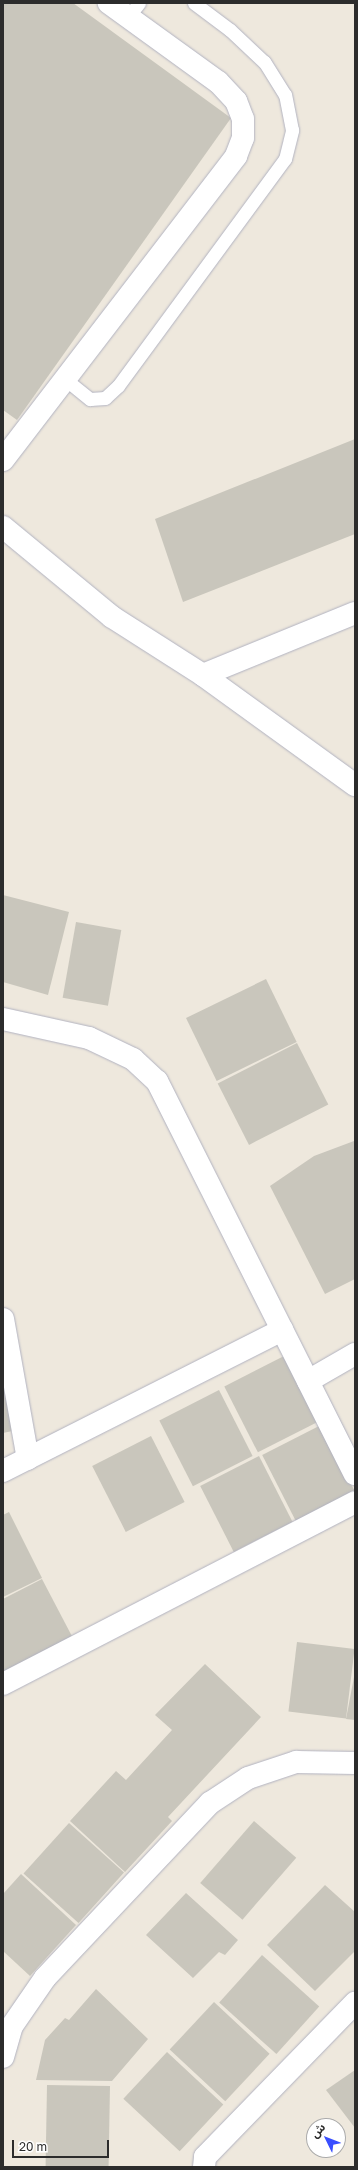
<!DOCTYPE html>
<meta charset="utf-8">
<style>
body{margin:0}
#map{position:relative;width:358px;height:2170px;overflow:hidden;background:#eee8dd;font-family:"Golos Text","Noto Sans Arabic",sans-serif}
div>[style]{position:absolute}
.building>*{inset:0;background:#c9c6bc;transform-origin:0 0}
.roads{filter:drop-shadow(0 0 1px #b1b2c0) drop-shadow(0 0 1px #b1b2c0)}
.service>*{height:13px;margin:-6.5px;padding:0 6.5px;transform-origin:6.5px;border-radius:6.5px;background:#fff}
.minor>*{height:22px;margin:-11px;padding:0 11px;transform-origin:11px;border-radius:11px;background:#fff}
span{translate:-50% -50%;white-space:nowrap;text-align:center;line-height:1.15;-webkit-text-stroke:3.5px #fff;paint-order:stroke}
.frame{position:absolute;inset:0;border:4px solid #2c2c2c;pointer-events:none}
.north{position:absolute;left:306px;top:2118px;width:40px;height:40px;box-sizing:border-box;background:#fff;border:1px solid #ababab;border-radius:50%;rotate:313deg;font-size:11px;font-weight:700;line-height:16px;text-align:center;color:#2c2c2c}
.north::after{content:'';display:block;margin:auto;width:14px;height:18px;background:#394eff;clip-path:polygon(50% 0,100% 100%,50% 72%,0 100%)}
.scale{position:absolute;left:12px;top:2140px;width:97px;height:18px;box-sizing:border-box;border:2px solid #2c2c2c;border-top:0;padding-left:5px;font-size:12px;line-height:14px;white-space:nowrap;color:#2c2c2c;-webkit-text-stroke:3px #fff;paint-order:stroke}
</style>
<div id="map">
<div class="building">
<i style="clip-path:polygon(3px 3px,73px 3px,231px 118px,17px 420px,3px 410px)"></i>
<i style="clip-path:polygon(355px 439px,355px 534px,183px 602px,155px 519px)"></i>
<i style="clip-path:polygon(3px 895px,69px 912px,48px 995px,3px 982px)"></i>
<i style="left:76px;top:922px;width:46px;height:77px;rotate:10deg"></i>
<i style="left:266px;top:979px;width:70px;height:89px;rotate:64deg"></i>
<i style="left:297px;top:1043px;width:69px;height:89px;rotate:63deg"></i>
<i style="clip-path:polygon(354px 1141px,355px 1279px,325px 1294px,270px 1186px,314px 1156px)"></i>
<i style="left:284px;top:1356px;width:74px;height:67px;rotate:63deg"></i>
<i style="clip-path:polygon(3px 1365px,17px 1430px,3px 1433px)"></i>
<i style="left:219px;top:1390px;width:74px;height:67px;rotate:63deg"></i>
<i style="left:321px;top:1425px;width:74px;height:66px;rotate:63deg"></i>
<i style="left:151px;top:1436px;width:74px;height:66px;rotate:63deg"></i>
<i style="left:259px;top:1456px;width:74px;height:66px;rotate:63deg"></i>
<i style="clip-path:polygon(9px 1512px,42px 1578px,3px 1597px,3px 1515px)"></i>
<i style="clip-path:polygon(42px 1579px,75px 1642px,3px 1677px,3px 1599px)"></i>
<i style="left:297px;top:1642px;width:58px;height:70px;rotate:7deg"></i>
<i style="clip-path:polygon(205px 1664px,261px 1717px,168px 1817px,172px 1821px,125px 1872px,70px 1821px,116px 1771px,126px 1780px,172px 1730px,155px 1715px)"></i>
<i style="clip-path:polygon(354px 1677px,355px 1677px,355px 1720px,346px 1719px)"></i>
<i style="left:254px;top:1821px;width:56px;height:82px;rotate:41deg"></i>
<i style="left:69px;top:1823px;width:74px;height:68px;rotate:42deg"></i>
<i style="clip-path:polygon(21px 1874px,76px 1925px,30px 1976px,3px 1951px,3px 1894px)"></i>
<i style="clip-path:polygon(325px 1885px,355px 1912px,355px 1951px,315px 1991px,267px 1945px)"></i>
<i style="clip-path:polygon(186px 1893px,238px 1940px,225px 1955px,219px 1952px,193px 1978px,146px 1935px)"></i>
<i style="left:262px;top:1955px;width:77px;height:64px;rotate:42deg"></i>
<i style="clip-path:polygon(96px 1989px,148px 2039px,112px 2081px,36px 2080px,45px 2040px,65px 2018px,69px 2020px)"></i>
<i style="left:214px;top:2002px;width:76px;height:65px;rotate:43deg"></i>
<i style="left:167px;top:2052px;width:77px;height:64px;rotate:43deg"></i>
<i style="clip-path:polygon(355px 2070px,355px 2128px,326px 2090px)"></i>
<i style="left:47px;top:2085px;width:63px;height:82px;rotate:1deg"></i>
</div>
<div class="roads">
<div class="service">
<i style="left:128px;top:17px;width:18px;rotate:-52deg"></i>
<i style="left:65px;top:379px;width:32px;rotate:39deg"></i>
<i style="left:90px;top:399px;width:15px;rotate:-4deg"></i>
<i style="left:105px;top:398px;width:18px;rotate:-43deg"></i>
<i style="left:118px;top:386px;width:282px;rotate:-53.7deg"></i>
<i style="left:285px;top:159px;width:30px;rotate:-76deg"></i>
<i style="left:292px;top:130px;width:36px;rotate:-101deg"></i>
<i style="left:285px;top:95px;width:39px;rotate:-122deg"></i>
<i style="left:264px;top:62px;width:47px;rotate:-136.7deg"></i>
<i style="left:230px;top:30px;width:45px;rotate:-143.1deg"></i>
</div>
<div class="minor">
<i style="left:3px;top:460px;width:383px;rotate:-52.5deg"></i>
<i style="left:236px;top:156px;width:19px;rotate:-69deg"></i>
<i style="left:243px;top:138px;width:19px;rotate:-90deg"></i>
<i style="left:243px;top:119px;width:19px;rotate:-111deg"></i>
<i style="left:236px;top:101px;width:26px;rotate:-133deg"></i>
<i style="left:218px;top:82px;width:135px;rotate:-144.1deg"></i>
<i style="left:3px;top:527px;width:141px;rotate:39.5deg"></i>
<i style="left:112px;top:617px;width:108px;rotate:32.5deg"></i>
<i style="left:203px;top:675px;width:188px;rotate:35.9deg"></i>
<i style="left:203px;top:675px;width:164px;rotate:-22.2deg"></i>
<i style="left:3px;top:1019px;width:88px;rotate:12.5deg"></i>
<i style="left:89px;top:1038px;width:49px;rotate:25.5deg"></i>
<i style="left:133px;top:1059px;width:33px;rotate:43deg"></i>
<i style="left:157px;top:1081px;width:440px;rotate:63.3deg"></i>
<i style="left:3px;top:1319px;width:142px;rotate:79.9deg"></i>
<i style="left:308px;top:1381px;width:54px;rotate:-29.9deg"></i>
<i style="left:3px;top:1471px;width:313px;rotate:-26.8deg"></i>
<i style="left:3px;top:1684px;width:396px;rotate:-27.3deg"></i>
<i style="left:3px;top:2057px;width:32px;rotate:-74deg"></i>
<i style="left:12px;top:2026px;width:58px;rotate:-55.5deg"></i>
<i style="left:45px;top:1978px;width:241px;rotate:-46.7deg"></i>
<i style="left:210px;top:1803px;width:45px;rotate:-33.3deg"></i>
<i style="left:248px;top:1778px;width:51px;rotate:-18.4deg"></i>
<i style="left:296px;top:1762px;width:59px;rotate:1deg"></i>
<i style="left:204px;top:2167px;width:10px;rotate:-84deg"></i>
<i style="left:205px;top:2157px;width:215px;rotate:-45.8deg"></i>
</div>
</div>
<div class="frame"></div>
<div class="north">ش</div>
<div class="scale">20 m</div>
</div>
